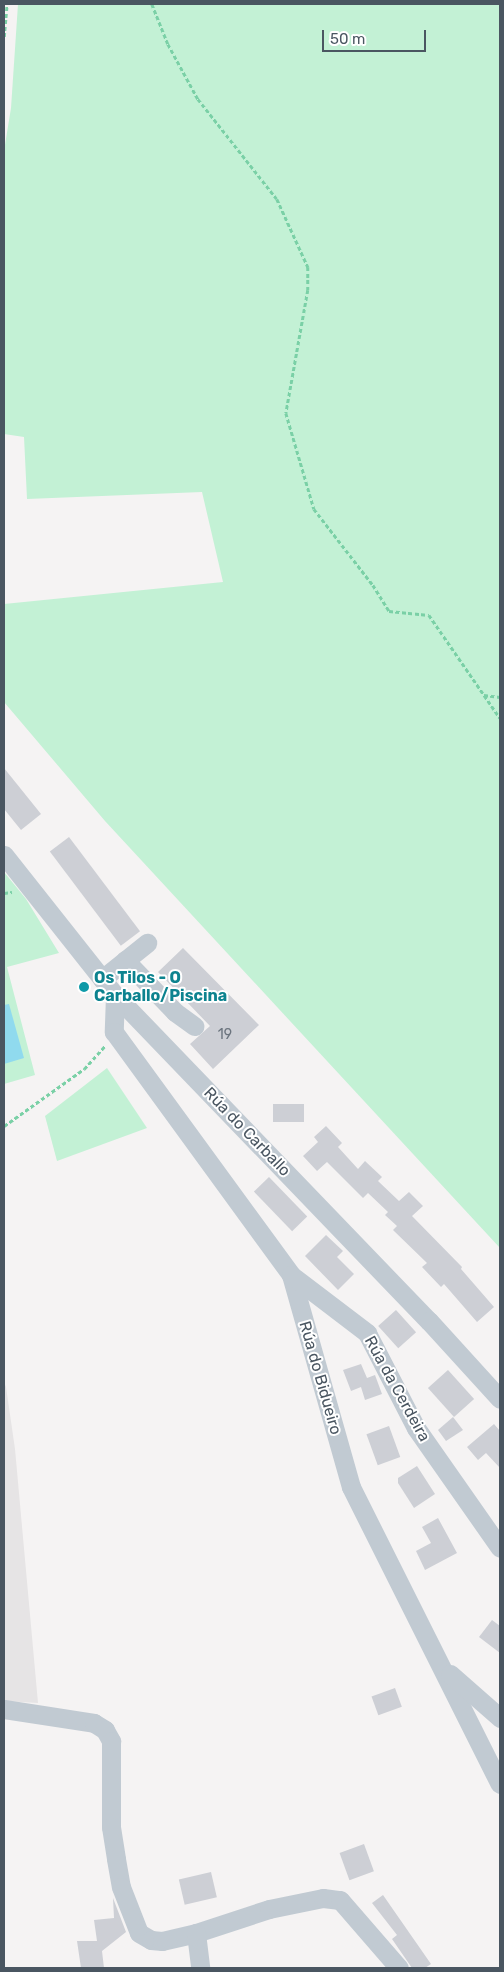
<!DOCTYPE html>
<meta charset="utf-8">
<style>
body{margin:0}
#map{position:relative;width:504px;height:1972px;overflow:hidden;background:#f5f3f3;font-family:Rubik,sans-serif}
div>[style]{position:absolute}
.education>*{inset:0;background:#e6e4e5}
.green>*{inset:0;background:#c3f1d5}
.water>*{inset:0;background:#90daee}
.building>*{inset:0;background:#cdcfd5;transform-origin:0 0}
.path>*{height:2.5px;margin-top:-1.25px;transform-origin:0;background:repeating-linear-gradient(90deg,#7ad0a6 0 4px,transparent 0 6.5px)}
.minor>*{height:19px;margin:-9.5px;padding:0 9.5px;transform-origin:9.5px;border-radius:9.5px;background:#c1cad2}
.dots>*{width:14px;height:14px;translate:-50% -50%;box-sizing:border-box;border:2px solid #fff;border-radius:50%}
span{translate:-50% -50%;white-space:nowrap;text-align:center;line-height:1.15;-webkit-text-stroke:4px #fff;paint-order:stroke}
.number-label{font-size:14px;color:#6b747e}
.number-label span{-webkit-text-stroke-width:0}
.culture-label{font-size:16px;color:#0d838f;font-weight:700}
.left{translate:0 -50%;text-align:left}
.street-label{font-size:16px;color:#4a5661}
.frame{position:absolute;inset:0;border:5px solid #4a5661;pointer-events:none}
.scale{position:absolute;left:322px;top:30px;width:104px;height:22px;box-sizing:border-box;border:2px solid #4a5661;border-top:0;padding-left:6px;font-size:15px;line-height:18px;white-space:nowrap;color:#4a5661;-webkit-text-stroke:4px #fff;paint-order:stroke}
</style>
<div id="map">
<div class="education">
<i style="clip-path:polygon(4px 1382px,6px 1387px,15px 1449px,38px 1703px,4px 1701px)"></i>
</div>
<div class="green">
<i style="clip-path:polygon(18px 4px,500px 4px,500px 1248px,105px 821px,4px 702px,4px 604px,223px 582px,202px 492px,27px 499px,24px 437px,4px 434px,4px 151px,11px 108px)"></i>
<i style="clip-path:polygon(4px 872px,26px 899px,59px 953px,7px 967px,35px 1075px,4px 1084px)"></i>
<i style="clip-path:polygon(107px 1068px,147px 1128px,57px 1161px,45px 1116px)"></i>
</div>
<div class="water">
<i style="clip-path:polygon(9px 1004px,24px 1058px,4px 1064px,4px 1005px)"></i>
</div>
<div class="building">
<i style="clip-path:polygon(4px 768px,41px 814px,21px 830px,4px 809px)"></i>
<i style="left:69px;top:837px;width:118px;height:24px;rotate:53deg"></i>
<i style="clip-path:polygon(183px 948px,259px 1025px,213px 1069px,190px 1044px,210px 1026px,158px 972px)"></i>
<i style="left:304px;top:1104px;width:18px;height:31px;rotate:90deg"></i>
<i style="clip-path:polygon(326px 1126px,342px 1143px,338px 1147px,358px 1169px,365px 1161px,382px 1177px,378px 1181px,399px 1201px,409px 1192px,423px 1206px,412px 1216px,462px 1267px,461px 1269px,494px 1307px,477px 1322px,444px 1284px,441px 1287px,422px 1267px,427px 1263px,393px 1230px,397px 1226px,385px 1215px,388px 1212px,368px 1193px,363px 1198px,327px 1162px,317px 1171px,303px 1156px,318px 1142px,314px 1137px)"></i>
<i style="left:269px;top:1177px;width:55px;height:21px;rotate:46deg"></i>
<i style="clip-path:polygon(326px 1235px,343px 1251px,337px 1257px,354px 1274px,338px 1290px,305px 1256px)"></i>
<i style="left:396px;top:1310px;width:30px;height:24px;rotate:48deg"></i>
<i style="clip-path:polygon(361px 1364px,367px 1378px,375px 1375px,382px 1394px,365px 1400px,361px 1387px,351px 1391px,343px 1370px)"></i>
<i style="left:448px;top:1370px;width:39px;height:27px;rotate:48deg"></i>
<i style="clip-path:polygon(453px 1417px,463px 1430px,446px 1441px,438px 1430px)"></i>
<i style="clip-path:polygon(494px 1424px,500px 1431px,500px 1468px,486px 1453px,478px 1460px,467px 1447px)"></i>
<i style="left:389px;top:1426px;width:33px;height:24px;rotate:70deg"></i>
<i style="clip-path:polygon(417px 1466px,435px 1494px,414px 1508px,398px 1483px,398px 1478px)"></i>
<i style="clip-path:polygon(438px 1518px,457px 1553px,425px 1570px,416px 1551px,431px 1543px,422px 1527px)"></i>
<i style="clip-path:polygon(492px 1620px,500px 1626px,500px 1653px,479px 1637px)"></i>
<i style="left:395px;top:1688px;width:20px;height:25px;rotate:70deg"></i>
<i style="left:364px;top:1844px;width:29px;height:26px;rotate:70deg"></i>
<i style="left:211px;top:1872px;width:26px;height:33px;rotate:77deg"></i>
<i style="clip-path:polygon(383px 1895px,431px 1964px,425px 1968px,412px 1968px,392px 1939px,397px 1935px,372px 1903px)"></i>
<i style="clip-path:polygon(113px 1898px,126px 1932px,102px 1951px,104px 1968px,81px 1968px,77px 1941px,97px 1941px,94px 1920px,114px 1918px)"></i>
</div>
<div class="path">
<i style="left:152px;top:4px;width:43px;rotate:68.2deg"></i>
<i style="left:168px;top:44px;width:63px;rotate:61.4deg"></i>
<i style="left:198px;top:99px;width:127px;rotate:51.7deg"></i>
<i style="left:277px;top:199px;width:75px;rotate:65.5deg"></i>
<i style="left:308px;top:267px;width:23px;rotate:90deg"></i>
<i style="left:308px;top:290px;width:125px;rotate:100.1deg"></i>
<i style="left:286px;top:413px;width:100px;rotate:73.7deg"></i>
<i style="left:314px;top:509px;width:96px;rotate:52.2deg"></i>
<i style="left:373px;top:585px;width:31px;rotate:58deg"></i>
<i style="left:389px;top:611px;width:40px;rotate:5.7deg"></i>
<i style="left:429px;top:615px;width:125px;rotate:55.4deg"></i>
<i style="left:4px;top:37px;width:33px;rotate:-85deg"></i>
<i style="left:484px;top:695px;width:16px;rotate:7deg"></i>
<i style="left:4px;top:893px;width:8px;rotate:-7deg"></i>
<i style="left:4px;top:1126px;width:98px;rotate:-35.5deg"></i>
<i style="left:84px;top:1069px;width:31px;rotate:-48deg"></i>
</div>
<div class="minor">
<i style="left:4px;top:855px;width:179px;rotate:51.6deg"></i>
<i style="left:115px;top:995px;width:453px;rotate:46.1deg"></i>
<i style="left:429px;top:1321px;width:105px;rotate:47.7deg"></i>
<i style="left:125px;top:960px;width:72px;rotate:46.1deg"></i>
<i style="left:175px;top:1012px;width:24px;rotate:36deg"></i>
<i style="left:102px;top:979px;width:58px;rotate:-38.7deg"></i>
<i style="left:115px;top:995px;width:37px;rotate:92deg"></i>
<i style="left:114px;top:1032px;width:301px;rotate:53.9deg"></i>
<i style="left:291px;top:1275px;width:220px;rotate:74.2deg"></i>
<i style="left:351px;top:1487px;width:332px;rotate:63.4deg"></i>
<i style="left:291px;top:1275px;width:96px;rotate:37.3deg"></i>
<i style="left:367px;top:1333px;width:107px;rotate:62.7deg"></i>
<i style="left:416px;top:1428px;width:146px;rotate:55deg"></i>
<i style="left:450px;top:1674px;width:67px;rotate:41.3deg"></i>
<i style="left:4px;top:1709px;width:91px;rotate:8.8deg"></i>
<i style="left:94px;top:1723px;width:13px;rotate:32deg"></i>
<i style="left:105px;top:1730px;width:13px;rotate:61deg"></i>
<i style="left:111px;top:1741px;width:86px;rotate:90deg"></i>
<i style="left:111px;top:1827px;width:32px;rotate:81deg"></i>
<i style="left:116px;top:1859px;width:28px;rotate:80deg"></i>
<i style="left:121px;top:1887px;width:49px;rotate:68.6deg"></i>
<i style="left:139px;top:1933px;width:14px;rotate:30deg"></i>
<i style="left:151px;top:1940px;width:11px;rotate:5deg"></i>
<i style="left:162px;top:1941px;width:35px;rotate:-13deg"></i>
<i style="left:196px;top:1933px;width:77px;rotate:-18.2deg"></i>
<i style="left:269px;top:1909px;width:55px;rotate:-11.5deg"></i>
<i style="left:323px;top:1898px;width:17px;rotate:7deg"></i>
<i style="left:340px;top:1900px;width:90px;rotate:49.1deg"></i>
<i style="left:196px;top:1933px;width:35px;rotate:83deg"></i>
</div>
<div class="dots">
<i style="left:84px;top:987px;background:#0f9aa8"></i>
</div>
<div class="number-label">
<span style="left:225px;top:1035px">19</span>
</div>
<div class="culture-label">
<span class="left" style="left:94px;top:987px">Os Tilos - O<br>Carballo/Piscina</span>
</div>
<div class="street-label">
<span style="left:247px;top:1132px;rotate:46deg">Rúa do Carballo</span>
<span style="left:320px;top:1378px;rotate:74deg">Rúa do Bidueiro</span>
<span style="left:397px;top:1389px;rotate:61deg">Rúa da Cerdeira</span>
</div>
<div class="frame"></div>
<div class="scale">50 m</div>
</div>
